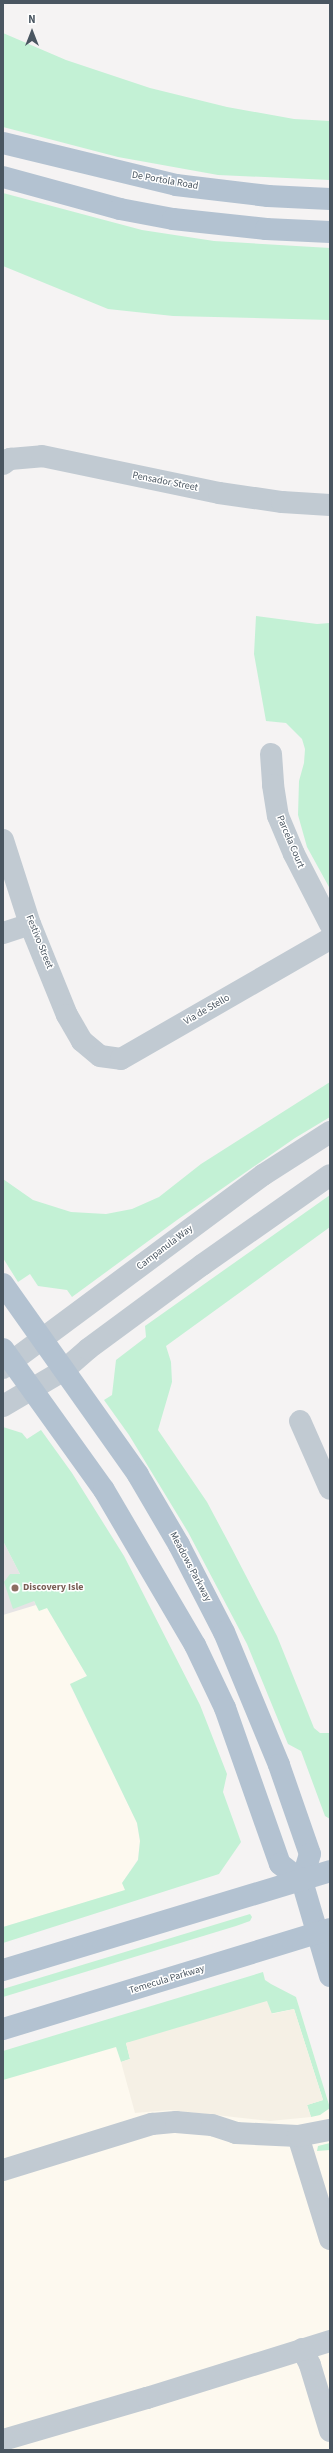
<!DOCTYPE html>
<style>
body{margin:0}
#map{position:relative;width:333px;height:2453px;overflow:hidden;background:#f5f3f3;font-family:"Source Sans 3",sans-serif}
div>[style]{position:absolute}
.commercial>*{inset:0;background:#fdf9ef}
.education>*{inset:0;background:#e6e4e5}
.green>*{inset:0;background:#c3f1d5}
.sand>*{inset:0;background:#f5f0e5}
.minor>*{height:22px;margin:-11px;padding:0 11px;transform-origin:11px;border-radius:11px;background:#c1cad2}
.major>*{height:22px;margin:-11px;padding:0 11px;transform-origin:11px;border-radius:11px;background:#b3c2d1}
.dots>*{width:11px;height:11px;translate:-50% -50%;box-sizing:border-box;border:2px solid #fff;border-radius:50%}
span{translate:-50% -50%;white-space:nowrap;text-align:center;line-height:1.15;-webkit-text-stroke:3px #fff;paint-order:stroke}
.street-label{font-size:10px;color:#4a5661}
.education-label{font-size:10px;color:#785e54;font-weight:700}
.left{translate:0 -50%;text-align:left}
.frame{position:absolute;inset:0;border:4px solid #4a5661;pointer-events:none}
.north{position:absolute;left:12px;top:12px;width:40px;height:40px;-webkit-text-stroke:3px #fff;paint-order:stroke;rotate:0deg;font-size:11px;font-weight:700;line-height:16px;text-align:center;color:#4a5661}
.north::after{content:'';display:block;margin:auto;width:14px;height:18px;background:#4a5661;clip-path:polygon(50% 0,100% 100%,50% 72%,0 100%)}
</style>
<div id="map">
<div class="commercial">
<i style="clip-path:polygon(3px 1541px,39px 1610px,47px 1608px,87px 1676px,70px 1685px,137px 1823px,140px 1841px,138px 1859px,122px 1883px,126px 1890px,3px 1927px)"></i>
<i style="clip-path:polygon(254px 1996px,296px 1997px,330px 2108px,330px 2450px,3px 2450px,3px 2071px)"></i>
</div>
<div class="education">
<i style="clip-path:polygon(3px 1541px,36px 1605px,3px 1615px)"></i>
</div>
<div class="green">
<i style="clip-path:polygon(3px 33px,66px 60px,150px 88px,227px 107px,294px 119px,330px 121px,330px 180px,218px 175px,118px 157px,3px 127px)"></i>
<i style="clip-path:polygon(3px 193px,142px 230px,214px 241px,330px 248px,330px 320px,173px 316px,108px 309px,3px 266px)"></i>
<i style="clip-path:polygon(256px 616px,317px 624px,330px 623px,329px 887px,307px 847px,298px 815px,299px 781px,304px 763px,305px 749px,302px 739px,286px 723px,266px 721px,254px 654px)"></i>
<i style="clip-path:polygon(330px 1082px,330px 1117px,295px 1138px,177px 1220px,72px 1297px,67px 1290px,38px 1286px,30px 1274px,18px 1282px,3px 1258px,3px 1179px,33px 1200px,71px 1212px,106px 1214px,132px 1209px,159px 1197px,201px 1164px)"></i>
<i style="clip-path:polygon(330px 1195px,330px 1227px,166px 1346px,171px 1362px,172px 1382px,158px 1430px,207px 1502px,231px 1547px,277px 1636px,314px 1728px,320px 1733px,330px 1733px,330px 1819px,325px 1816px,301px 1751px,288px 1744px,247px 1644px,188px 1532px,129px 1435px,104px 1400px,112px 1395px,116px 1360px,146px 1337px,145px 1326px)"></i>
<i style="clip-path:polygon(3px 1427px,22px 1433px,27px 1439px,41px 1430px,72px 1473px,124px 1556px,200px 1705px,227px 1774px,223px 1792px,241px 1842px,219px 1874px,3px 1943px,3px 1927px,125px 1890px,122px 1883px,138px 1860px,140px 1841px,137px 1823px,70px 1684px,87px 1676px,47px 1608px,39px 1611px,34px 1601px,13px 1609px,4px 1582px,10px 1574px,20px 1574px,3px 1541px)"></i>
<i style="clip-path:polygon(250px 1914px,252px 1917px,250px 1921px,236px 1926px,3px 1997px,3px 1989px)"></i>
<i style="clip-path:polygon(263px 1972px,265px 1980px,271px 1984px,296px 1997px,330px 2108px,320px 2115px,311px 2117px,307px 2105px,323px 2100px,294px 2009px,126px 2043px,130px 2059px,121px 2062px,116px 2047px,3px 2080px,3px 2051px)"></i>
<i style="clip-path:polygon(330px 2143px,330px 2150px,317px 2151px,318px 2146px)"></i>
</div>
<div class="sand">
<i style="clip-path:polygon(267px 2001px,272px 2014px,294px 2009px,323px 2100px,307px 2105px,311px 2117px,270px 2121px,170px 2110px,135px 2113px,121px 2062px,130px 2059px,126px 2043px)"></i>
</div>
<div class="minor">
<i style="left:3px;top:464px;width:9px;rotate:-36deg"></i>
<i style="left:10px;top:459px;width:32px;rotate:-5deg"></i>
<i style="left:42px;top:456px;width:181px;rotate:11.8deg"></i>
<i style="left:219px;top:493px;width:64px;rotate:8.1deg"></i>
<i style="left:282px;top:502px;width:48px;rotate:3.6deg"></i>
<i style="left:271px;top:754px;width:31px;rotate:86deg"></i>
<i style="left:273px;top:785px;width:31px;rotate:81deg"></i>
<i style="left:278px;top:816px;width:41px;rotate:67.2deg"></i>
<i style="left:294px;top:854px;width:79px;rotate:62.8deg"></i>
<i style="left:3px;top:840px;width:88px;rotate:72.2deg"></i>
<i style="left:30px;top:924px;width:98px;rotate:67.9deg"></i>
<i style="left:67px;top:1015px;width:30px;rotate:60deg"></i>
<i style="left:82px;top:1041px;width:23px;rotate:40deg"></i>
<i style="left:100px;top:1056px;width:21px;rotate:8deg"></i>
<i style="left:121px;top:1059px;width:241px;rotate:-29.9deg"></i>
<i style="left:3px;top:933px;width:28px;rotate:-18deg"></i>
<i style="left:3px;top:1368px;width:324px;rotate:-36.6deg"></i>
<i style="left:263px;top:1175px;width:80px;rotate:-32.7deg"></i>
<i style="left:3px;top:1406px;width:71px;rotate:-30.5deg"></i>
<i style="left:64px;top:1370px;width:32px;rotate:-41deg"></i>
<i style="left:88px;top:1349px;width:142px;rotate:-36.4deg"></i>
<i style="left:202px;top:1265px;width:156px;rotate:-35.1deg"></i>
<i style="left:300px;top:1421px;width:74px;rotate:66.2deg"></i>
<i style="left:298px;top:2136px;width:108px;rotate:72.7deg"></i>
<i style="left:3px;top:2170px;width:156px;rotate:-17.2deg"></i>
<i style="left:152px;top:2124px;width:24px;rotate:-5deg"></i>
<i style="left:176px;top:2122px;width:36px;rotate:5deg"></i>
<i style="left:212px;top:2125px;width:25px;rotate:18deg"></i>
<i style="left:236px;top:2133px;width:62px;rotate:2.8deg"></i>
<i style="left:298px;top:2136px;width:33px;rotate:-11deg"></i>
<i style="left:302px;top:2349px;width:18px;rotate:63deg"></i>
<i style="left:310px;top:2365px;width:69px;rotate:73.1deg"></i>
<i style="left:3px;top:2440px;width:150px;rotate:-16.3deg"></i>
<i style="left:147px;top:2398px;width:192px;rotate:-17.3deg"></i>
</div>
<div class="major">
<i style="left:3px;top:143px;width:178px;rotate:13.6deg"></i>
<i style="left:176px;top:185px;width:93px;rotate:6.8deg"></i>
<i style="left:268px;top:196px;width:62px;rotate:2.8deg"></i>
<i style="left:3px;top:177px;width:121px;rotate:15.3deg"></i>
<i style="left:120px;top:209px;width:54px;rotate:10.7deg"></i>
<i style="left:173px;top:219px;width:94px;rotate:6.1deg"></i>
<i style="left:266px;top:229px;width:64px;rotate:2.7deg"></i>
<i style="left:3px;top:1284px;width:234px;rotate:54.7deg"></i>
<i style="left:138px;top:1475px;width:81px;rotate:59.6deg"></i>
<i style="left:179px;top:1545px;width:98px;rotate:62.7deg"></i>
<i style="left:224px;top:1632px;width:144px;rotate:67.5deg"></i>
<i style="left:279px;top:1765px;width:94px;rotate:70.8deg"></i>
<i style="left:310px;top:1854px;width:28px;rotate:107deg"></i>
<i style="left:302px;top:1881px;width:99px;rotate:73.6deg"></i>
<i style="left:3px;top:1349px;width:173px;rotate:54.4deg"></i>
<i style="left:104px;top:1490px;width:180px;rotate:59.6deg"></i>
<i style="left:195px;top:1645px;width:70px;rotate:64.5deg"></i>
<i style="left:225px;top:1708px;width:165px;rotate:70.6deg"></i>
<i style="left:280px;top:1864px;width:28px;rotate:38deg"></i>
<i style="left:3px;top:1970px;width:342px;rotate:-16.8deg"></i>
<i style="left:3px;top:2029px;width:342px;rotate:-17deg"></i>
</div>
<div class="dots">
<i style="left:15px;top:1588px;background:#8d6e63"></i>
</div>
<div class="street-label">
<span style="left:165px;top:181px;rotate:10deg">De Portola Road</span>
<span style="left:165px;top:482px;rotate:11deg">Pensador Street</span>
<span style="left:290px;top:842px;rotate:67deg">Parcela Court</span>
<span style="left:39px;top:942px;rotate:68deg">Festivo Street</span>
<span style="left:207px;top:1010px;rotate:-30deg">Via de Stello</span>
<span style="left:165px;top:1248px;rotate:-37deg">Campanula Way</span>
<span style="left:190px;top:1567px;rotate:62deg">Meadows Parkway</span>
<span style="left:167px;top:1980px;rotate:-17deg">Temecula Parkway</span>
</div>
<div class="education-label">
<span class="left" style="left:23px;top:1588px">Discovery Isle</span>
</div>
<div class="frame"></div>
<div class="north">N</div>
</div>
